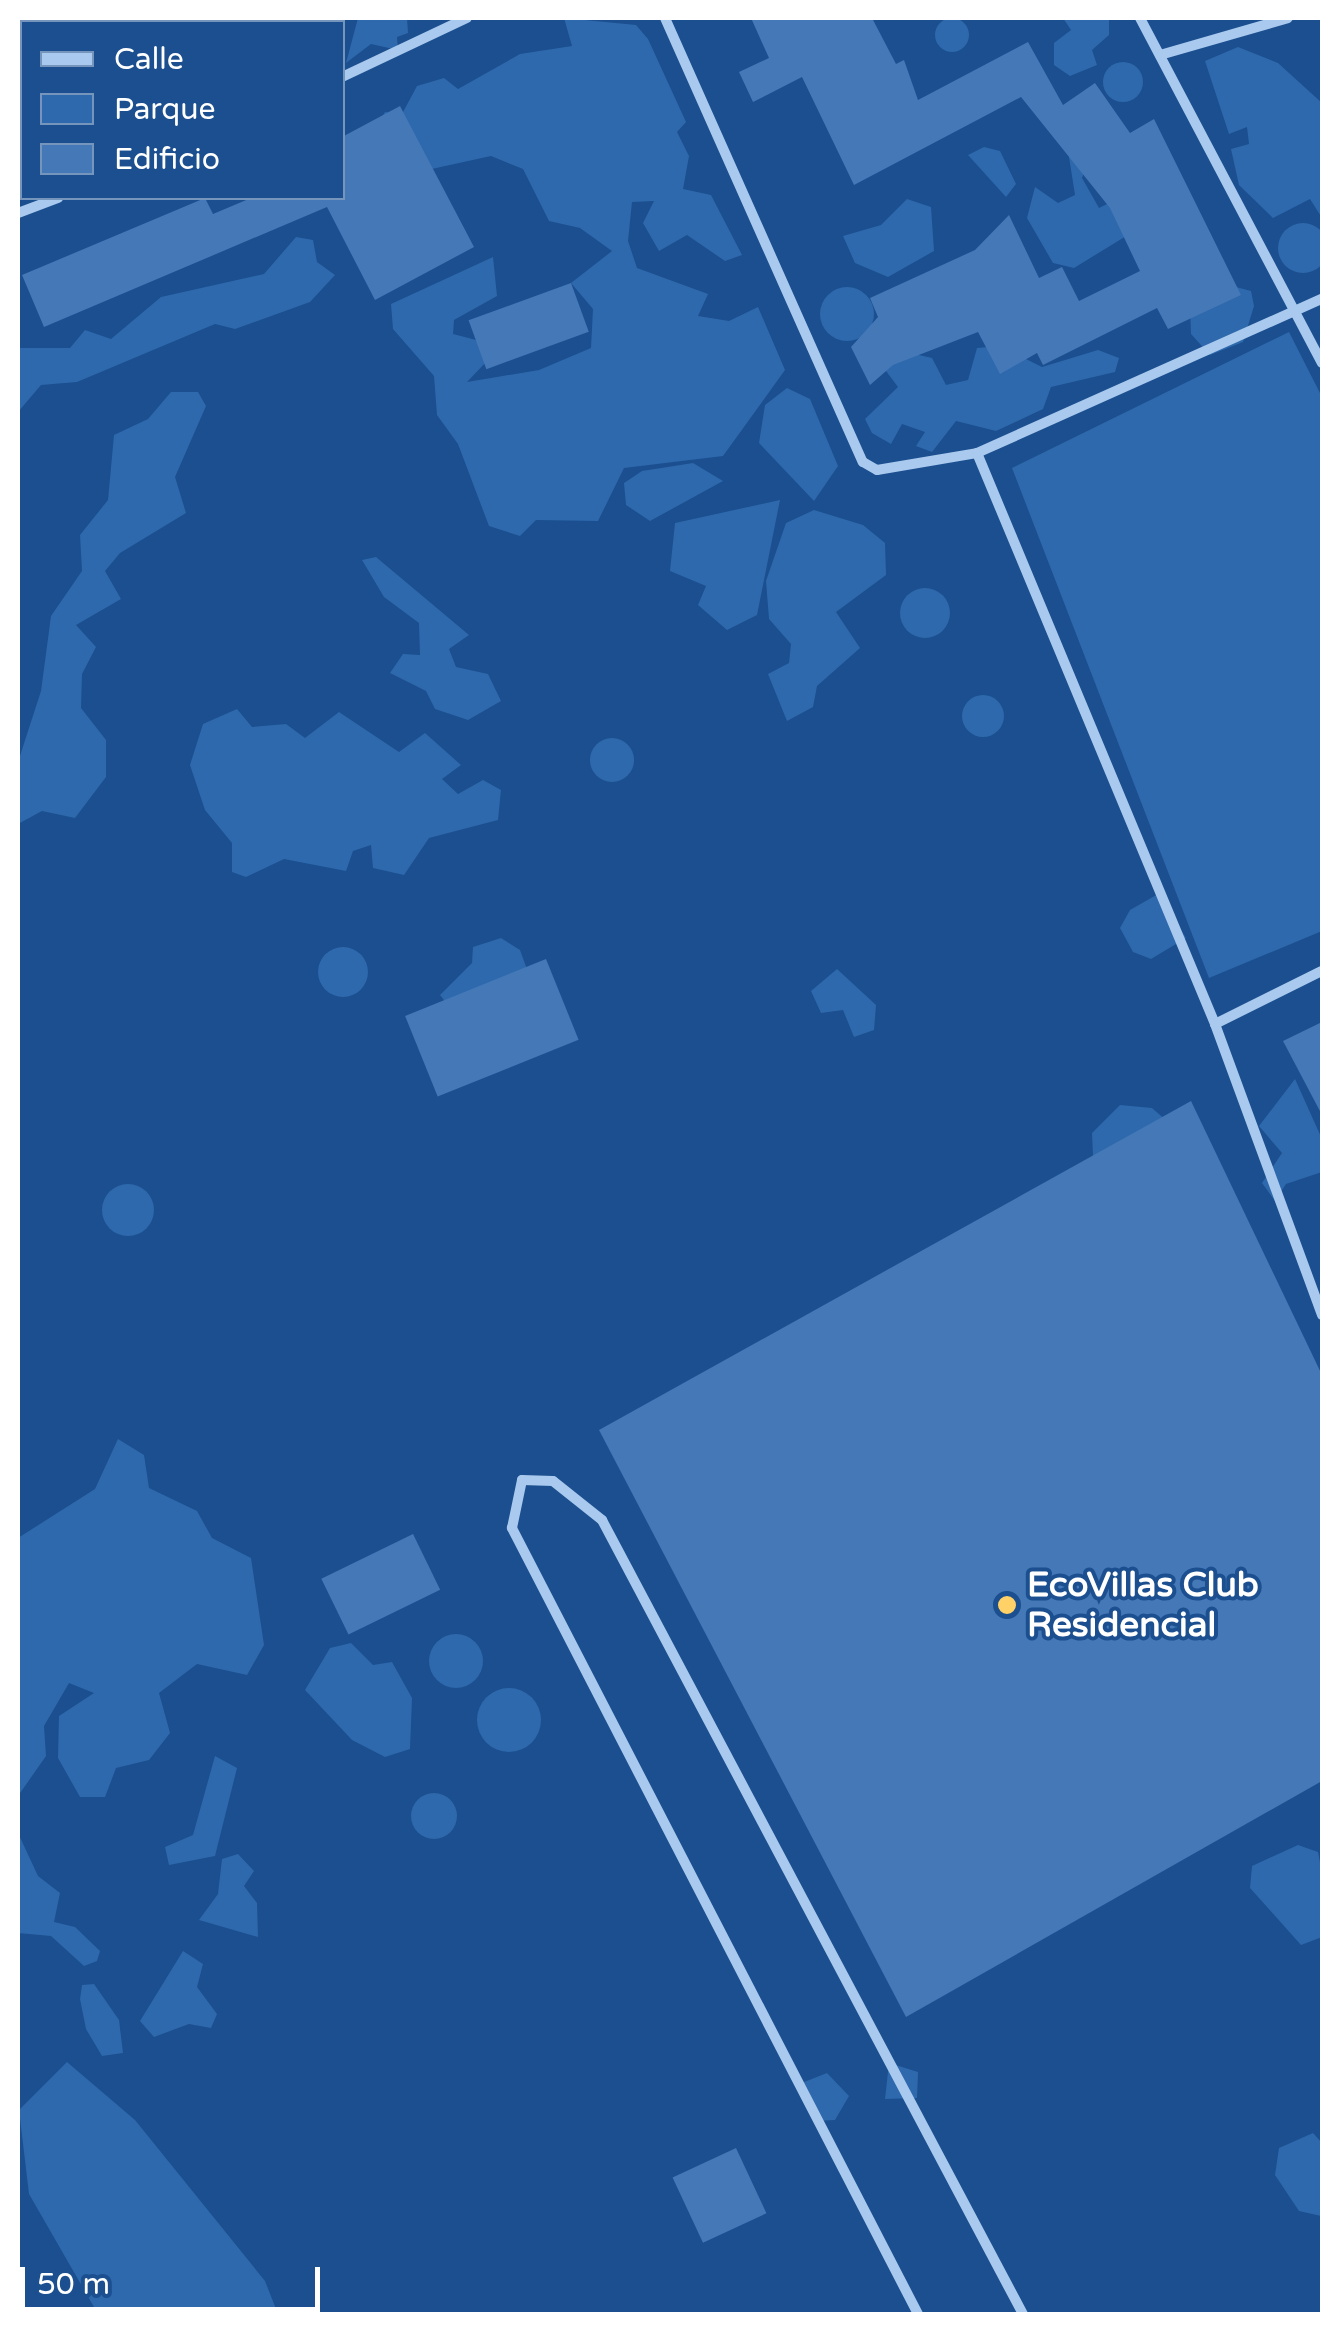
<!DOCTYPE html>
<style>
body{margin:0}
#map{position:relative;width:1340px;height:2332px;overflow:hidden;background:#1b4f8f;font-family:"Varela Round",sans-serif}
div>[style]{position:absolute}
.green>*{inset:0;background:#2e69ad}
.round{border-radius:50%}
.building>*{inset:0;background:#4478b7;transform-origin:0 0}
.minor>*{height:10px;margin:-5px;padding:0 5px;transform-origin:5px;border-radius:5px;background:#a9c9ee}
.dots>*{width:28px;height:28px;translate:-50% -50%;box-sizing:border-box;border:5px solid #1b4f8f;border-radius:50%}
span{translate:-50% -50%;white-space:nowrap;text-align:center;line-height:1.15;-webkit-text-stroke:8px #1b4f8f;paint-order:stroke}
.poi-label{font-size:35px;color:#fff;font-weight:700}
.left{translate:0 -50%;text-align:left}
.frame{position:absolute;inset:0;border:20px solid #fff;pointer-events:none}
.legend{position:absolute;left:20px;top:20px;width:325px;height:180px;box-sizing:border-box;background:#1b4f8f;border:2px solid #7695bc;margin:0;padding:12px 18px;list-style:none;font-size:30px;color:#fff}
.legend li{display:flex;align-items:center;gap:20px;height:50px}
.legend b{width:50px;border:2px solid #7695bc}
.scale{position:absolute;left:20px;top:2267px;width:300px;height:45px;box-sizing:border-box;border:5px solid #fff;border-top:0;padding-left:12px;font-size:30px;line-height:35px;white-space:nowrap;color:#fff;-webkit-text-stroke:8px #1b4f8f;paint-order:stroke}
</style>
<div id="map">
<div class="green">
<i class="round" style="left:935px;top:18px;width:34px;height:34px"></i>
<i style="clip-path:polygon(358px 18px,407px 18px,408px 33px,397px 37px,398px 50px,371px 44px,346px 63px)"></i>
<i style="clip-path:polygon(564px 18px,636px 25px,648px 39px,686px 122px,677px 132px,689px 156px,683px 189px,711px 195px,742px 255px,725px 261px,687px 235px,659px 251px,643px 223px,654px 201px,632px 202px,628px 241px,637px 268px,708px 294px,698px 316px,729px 321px,758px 307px,785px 370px,723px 456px,624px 468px,598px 521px,536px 520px,520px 536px,489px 526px,458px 444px,437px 415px,434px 376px,393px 329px,391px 304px,493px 257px,497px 296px,454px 320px,453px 334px,484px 342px,489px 359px,467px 382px,539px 370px,591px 348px,593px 309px,571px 283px,612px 251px,580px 228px,549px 221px,523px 169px,491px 156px,418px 172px,378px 124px,385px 112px,402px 114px,417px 86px,444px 78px,458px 89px,520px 54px,572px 46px)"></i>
<i style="clip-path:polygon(1063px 18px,1109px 18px,1109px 35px,1092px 50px,1097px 65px,1070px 76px,1054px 65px,1054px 43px,1071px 30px)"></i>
<i style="clip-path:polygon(1238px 47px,1278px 63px,1322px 103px,1322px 218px,1310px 199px,1273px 218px,1239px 185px,1231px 149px,1249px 144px,1247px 127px,1229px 134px,1205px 61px)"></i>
<i class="round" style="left:1103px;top:62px;width:40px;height:40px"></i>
<i style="clip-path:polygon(984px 147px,1000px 151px,1016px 184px,1006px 197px,968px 155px)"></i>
<i style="clip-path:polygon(1093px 149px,1082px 178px,1099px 208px,1115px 200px,1136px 230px,1074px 268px,1053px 263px,1027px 218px,1035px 187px,1058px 203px,1075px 195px,1069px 157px)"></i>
<i style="clip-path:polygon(907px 199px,931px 207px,934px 251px,888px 277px,855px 263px,843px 236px,881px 225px)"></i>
<i class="round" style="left:1278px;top:223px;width:50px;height:50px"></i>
<i style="clip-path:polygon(296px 237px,313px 240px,317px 262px,335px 275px,310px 302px,235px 329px,215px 324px,77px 382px,41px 385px,18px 412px,18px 348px,70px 348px,85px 330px,111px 339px,161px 297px,264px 274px)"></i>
<i style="clip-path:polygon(1236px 287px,1251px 291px,1254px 306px,1243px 342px,1210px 355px,1191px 334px,1190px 305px)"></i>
<i class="round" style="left:820px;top:287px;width:54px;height:54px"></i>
<i style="clip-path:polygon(1289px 332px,1322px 397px,1322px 931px,1209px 978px,1012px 468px)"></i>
<i style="clip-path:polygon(1000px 346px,1042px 367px,1098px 350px,1119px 358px,1115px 372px,1051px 387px,1043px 409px,996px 431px,956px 421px,932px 452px,916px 446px,925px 432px,902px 424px,891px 444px,872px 433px,865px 419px,898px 387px,880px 363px,893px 349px,932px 358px,946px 385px,968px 380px,977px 348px)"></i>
<i style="clip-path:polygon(787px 388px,810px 399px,838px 466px,814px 501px,759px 443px,765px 405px)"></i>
<i style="clip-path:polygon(171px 392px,198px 392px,206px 406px,175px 477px,186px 513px,120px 553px,105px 571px,121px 599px,76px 625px,96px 647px,82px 674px,81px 708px,106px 740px,106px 777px,75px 818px,42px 811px,18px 824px,18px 762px,41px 691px,51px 616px,82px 571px,80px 535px,108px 500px,114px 435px,148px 419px)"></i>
<i style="clip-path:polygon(693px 463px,723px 481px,650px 521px,626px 505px,624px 483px,642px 471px)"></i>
<i style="clip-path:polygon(780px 500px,757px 615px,727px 630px,698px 605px,706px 586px,670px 571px,675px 523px)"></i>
<i style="clip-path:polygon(814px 510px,863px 525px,885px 543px,886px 575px,836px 612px,860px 648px,817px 686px,813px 707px,787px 721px,768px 674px,789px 663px,791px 644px,769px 619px,766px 581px,786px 523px)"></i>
<i style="clip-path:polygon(376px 557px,469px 635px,449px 649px,456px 667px,488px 674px,501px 701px,468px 720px,435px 709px,426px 691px,390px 673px,403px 654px,420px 655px,419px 623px,384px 597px,362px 560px)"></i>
<i class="round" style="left:900px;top:588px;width:50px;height:50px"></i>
<i class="round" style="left:962px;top:695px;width:42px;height:42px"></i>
<i style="clip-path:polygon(237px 709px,252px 727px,286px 724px,305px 738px,339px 712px,399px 752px,425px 733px,461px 765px,442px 779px,458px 794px,483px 780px,501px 790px,498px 820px,429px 838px,404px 875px,373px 868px,371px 845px,353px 851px,346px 871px,284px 859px,246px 877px,232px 872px,232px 843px,205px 810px,190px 765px,203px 724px)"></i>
<i class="round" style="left:590px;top:738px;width:44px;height:44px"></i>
<i style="clip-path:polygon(1158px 894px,1186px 938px,1151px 959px,1133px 952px,1120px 928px,1130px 910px)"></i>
<i style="clip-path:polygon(501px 938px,520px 950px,528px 972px,447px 1004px,440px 995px,472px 963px,473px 947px)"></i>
<i class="round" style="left:318px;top:947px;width:50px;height:50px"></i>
<i style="clip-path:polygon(837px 969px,876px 1005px,874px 1030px,854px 1037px,843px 1010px,821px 1013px,811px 991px)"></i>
<i style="clip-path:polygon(1295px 1079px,1322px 1139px,1322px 1172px,1286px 1184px,1275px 1201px,1262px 1183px,1282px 1153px,1259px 1126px)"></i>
<i style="clip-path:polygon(1120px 1105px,1152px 1108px,1168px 1122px,1094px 1177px,1092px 1133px)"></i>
<i class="round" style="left:102px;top:1184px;width:52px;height:52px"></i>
<i style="clip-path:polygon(118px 1439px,144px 1455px,149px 1488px,197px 1511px,212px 1538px,251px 1558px,264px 1645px,247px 1675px,197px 1664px,159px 1693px,170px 1733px,149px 1760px,116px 1768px,105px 1797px,80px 1797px,58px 1758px,59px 1716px,94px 1693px,69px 1683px,44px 1726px,46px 1756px,18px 1796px,18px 1538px,95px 1489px)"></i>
<i class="round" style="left:429px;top:1634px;width:54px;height:54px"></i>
<i style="clip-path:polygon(351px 1643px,373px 1665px,392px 1662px,412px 1698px,410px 1749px,385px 1757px,352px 1740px,305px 1690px,330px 1648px)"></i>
<i class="round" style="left:477px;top:1688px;width:64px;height:64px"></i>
<i style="clip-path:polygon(215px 1756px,237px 1768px,215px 1856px,169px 1865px,165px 1847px,193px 1835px)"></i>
<i class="round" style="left:411px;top:1793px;width:46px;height:46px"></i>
<i style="clip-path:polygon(18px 1833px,38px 1876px,60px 1893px,54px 1922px,75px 1927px,100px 1951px,97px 1961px,84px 1966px,51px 1936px,18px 1933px)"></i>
<i style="clip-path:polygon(1298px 1845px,1318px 1852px,1322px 1873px,1322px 1937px,1301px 1945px,1250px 1888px,1252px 1866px)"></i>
<i style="clip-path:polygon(238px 1854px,254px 1871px,244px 1886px,257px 1903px,258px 1937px,199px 1920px,218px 1894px,222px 1859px)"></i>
<i style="clip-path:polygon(183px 1951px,203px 1964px,197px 1987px,217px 2014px,211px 2028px,189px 2024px,154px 2037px,140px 2021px)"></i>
<i style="clip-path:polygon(94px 1984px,119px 2020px,123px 2053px,102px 2056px,86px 2029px,80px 1999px,82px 1985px)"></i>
<i style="clip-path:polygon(67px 2062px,135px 2120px,265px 2281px,278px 2314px,98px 2314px,29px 2194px,19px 2110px)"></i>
<i style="clip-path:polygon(889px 2063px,918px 2072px,917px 2098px,885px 2099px)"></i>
<i style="clip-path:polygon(827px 2073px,849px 2096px,835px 2120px,816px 2121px,799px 2084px)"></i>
<i style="clip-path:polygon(1313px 2133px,1322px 2143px,1321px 2216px,1299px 2211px,1275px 2175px,1279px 2148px)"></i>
</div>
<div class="building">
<i style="clip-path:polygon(751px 18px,872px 18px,896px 64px,904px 60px,918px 100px,1028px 42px,1063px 105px,1095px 83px,1130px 133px,1154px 119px,1241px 295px,1168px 329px,1157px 308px,1043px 365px,1037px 353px,1000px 374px,978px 332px,893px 365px,870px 385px,851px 347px,878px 317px,870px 298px,975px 250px,1009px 215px,1039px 278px,1062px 267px,1079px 301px,1140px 271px,1110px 208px,1021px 97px,854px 185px,802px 77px,753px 102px,739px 72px,769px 58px)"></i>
<i style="clip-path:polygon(400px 106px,474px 247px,375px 300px,327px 207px,44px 327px,22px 275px,205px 198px,213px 214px,251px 198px,342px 198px,342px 137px)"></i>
<i style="left:571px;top:283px;width:52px;height:109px;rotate:70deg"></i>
<i style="left:546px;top:959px;width:87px;height:152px;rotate:68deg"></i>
<i style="clip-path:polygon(1322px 1022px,1322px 1115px,1283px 1041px)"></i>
<i style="clip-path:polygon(1191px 1101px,1322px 1375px,1322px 1781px,906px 2017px,599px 1430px)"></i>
<i style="left:413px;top:1534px;width:62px;height:102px;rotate:64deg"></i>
<i style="left:736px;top:2148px;width:72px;height:70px;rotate:65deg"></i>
</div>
<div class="minor">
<i style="left:184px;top:18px;width:4px;rotate:63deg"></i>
<i style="left:665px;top:18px;width:486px;rotate:66deg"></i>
<i style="left:863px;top:462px;width:16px;rotate:30deg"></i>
<i style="left:877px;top:470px;width:101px;rotate:-9.6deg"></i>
<i style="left:977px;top:453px;width:378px;rotate:-24.1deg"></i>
<i style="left:1140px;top:18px;width:390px;rotate:62.2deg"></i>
<i style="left:1160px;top:55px;width:133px;rotate:-16.1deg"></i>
<i style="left:342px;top:77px;width:138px;rotate:-25.3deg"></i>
<i style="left:18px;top:213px;width:43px;rotate:-20.6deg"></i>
<i style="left:977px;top:453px;width:619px;rotate:67.37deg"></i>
<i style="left:1215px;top:1024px;width:310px;rotate:69.8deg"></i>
<i style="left:1215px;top:1024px;width:119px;rotate:-26.4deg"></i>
<i style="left:918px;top:2314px;width:885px;rotate:-117.32deg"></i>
<i style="left:512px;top:1528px;width:49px;rotate:-78.2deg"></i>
<i style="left:522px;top:1480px;width:31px;rotate:2deg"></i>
<i style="left:553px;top:1481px;width:63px;rotate:38.5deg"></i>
<i style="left:602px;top:1520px;width:899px;rotate:62.07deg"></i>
</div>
<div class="dots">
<i style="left:1007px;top:1605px;background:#ffd166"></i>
</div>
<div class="poi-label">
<span class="left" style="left:1027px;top:1605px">EcoVillas Club<br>Residencial</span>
</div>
<div class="frame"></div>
<ul class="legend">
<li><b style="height:12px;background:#a9c9ee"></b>Calle</li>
<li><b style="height:28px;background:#2e69ad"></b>Parque</li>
<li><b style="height:28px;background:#4478b7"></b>Edificio</li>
</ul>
<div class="scale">50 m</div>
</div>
